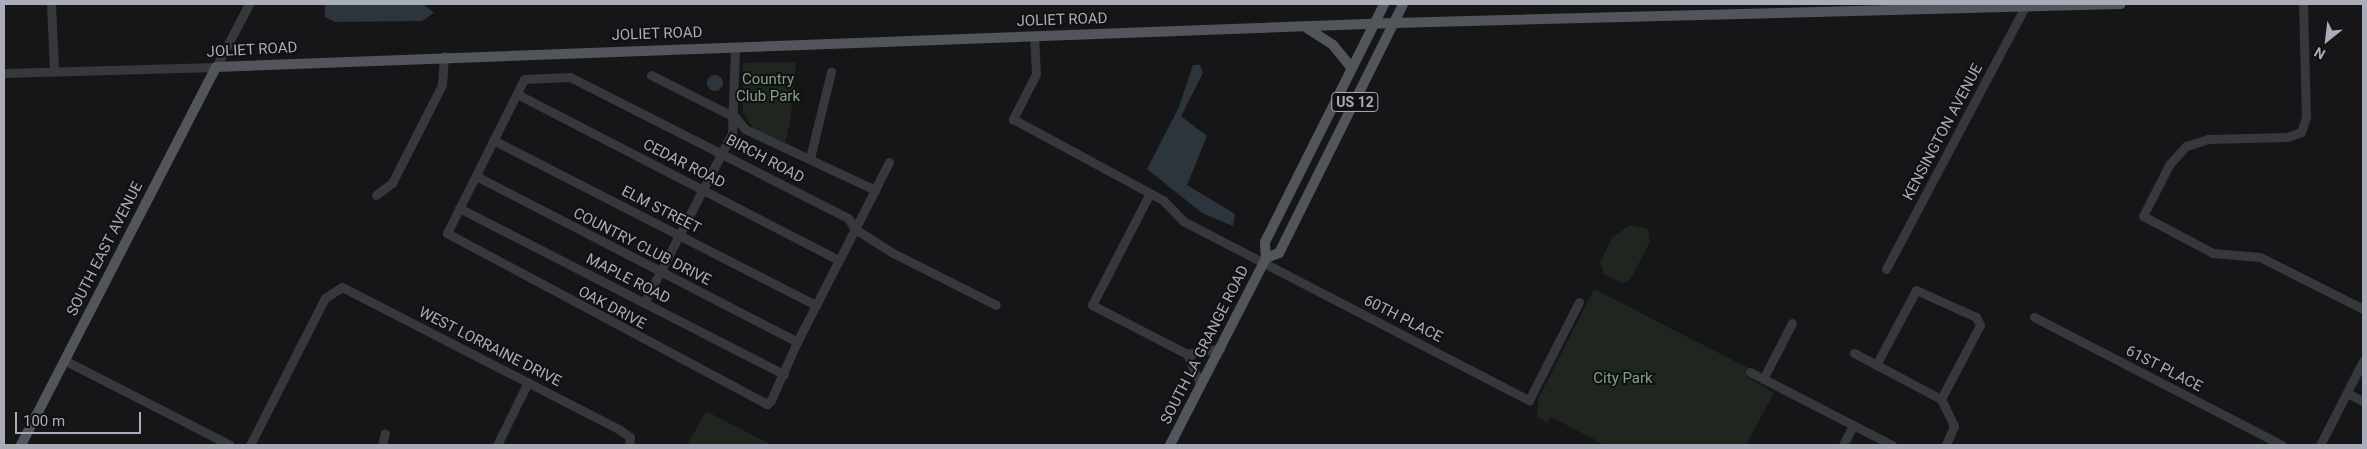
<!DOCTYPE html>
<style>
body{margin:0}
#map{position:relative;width:2367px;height:449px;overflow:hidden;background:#161618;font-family:Roboto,sans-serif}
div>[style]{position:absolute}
.green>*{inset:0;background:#1e261f}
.water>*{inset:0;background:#2c353c}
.round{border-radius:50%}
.minor>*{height:9px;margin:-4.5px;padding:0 4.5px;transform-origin:4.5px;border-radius:4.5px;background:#37383d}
.major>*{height:10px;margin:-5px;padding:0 5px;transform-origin:5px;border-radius:5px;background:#53555c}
span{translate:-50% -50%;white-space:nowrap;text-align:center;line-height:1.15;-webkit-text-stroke:4px #111113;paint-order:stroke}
.shield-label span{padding:1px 4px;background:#111113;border:1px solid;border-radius:4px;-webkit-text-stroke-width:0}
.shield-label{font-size:14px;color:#a8adb8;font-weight:700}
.street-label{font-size:15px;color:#a8adb8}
.park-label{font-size:15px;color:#7fa381}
.frame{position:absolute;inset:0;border:5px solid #a8adb8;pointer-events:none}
.north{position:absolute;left:2302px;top:15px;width:50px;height:50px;-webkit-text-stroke:4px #111113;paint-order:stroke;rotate:209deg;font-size:14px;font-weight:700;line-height:20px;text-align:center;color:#a8adb8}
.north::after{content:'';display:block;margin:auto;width:18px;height:22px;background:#a8adb8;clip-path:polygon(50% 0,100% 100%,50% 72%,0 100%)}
.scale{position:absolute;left:15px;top:412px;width:126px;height:22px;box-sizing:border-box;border:2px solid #a8adb8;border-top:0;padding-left:6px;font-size:15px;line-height:18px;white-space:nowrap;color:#a8adb8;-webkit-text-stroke:4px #111113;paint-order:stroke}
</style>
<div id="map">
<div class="green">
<div style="clip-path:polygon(796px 62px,791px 115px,785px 145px,755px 131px,743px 112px,743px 63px)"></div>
<div style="clip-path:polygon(1630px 225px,1648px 229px,1650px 242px,1630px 280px,1621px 283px,1604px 274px,1600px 262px,1612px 238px)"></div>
<div style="clip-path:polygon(1594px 289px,1750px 369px,1746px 376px,1774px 393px,1746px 445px,1605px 445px,1551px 417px,1548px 423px,1537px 417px,1538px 399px)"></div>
<div style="clip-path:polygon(706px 411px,772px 445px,687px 445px)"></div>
</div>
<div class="water">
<div style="clip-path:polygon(325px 4px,423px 4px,434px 13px,422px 21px,335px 22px,325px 17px)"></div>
<div style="clip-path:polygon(1193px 65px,1200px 65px,1203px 73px,1181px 116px,1207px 136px,1187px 185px,1235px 214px,1233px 226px,1202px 213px,1147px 169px,1179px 107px)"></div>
<div class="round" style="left:707px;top:75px;width:16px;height:16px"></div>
</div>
<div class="minor">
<div style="left:51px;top:4px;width:67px;rotate:87.4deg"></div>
<div style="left:2303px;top:4px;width:113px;rotate:88.5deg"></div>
<div style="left:2306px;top:117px;width:16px;rotate:108deg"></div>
<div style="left:2301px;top:132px;width:15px;rotate:160deg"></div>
<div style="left:2287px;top:137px;width:79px;rotate:178.5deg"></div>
<div style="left:2208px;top:139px;width:23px;rotate:162deg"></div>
<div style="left:2186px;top:146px;width:25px;rotate:132deg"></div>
<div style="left:2169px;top:165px;width:57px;rotate:117deg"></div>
<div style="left:2143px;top:216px;width:79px;rotate:27.9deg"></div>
<div style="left:2213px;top:253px;width:47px;rotate:4.9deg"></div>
<div style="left:2260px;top:257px;width:115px;rotate:26.8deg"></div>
<div style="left:1034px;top:36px;width:38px;rotate:87deg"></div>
<div style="left:1036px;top:74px;width:51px;rotate:117.1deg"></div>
<div style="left:1013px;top:119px;width:170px;rotate:28.4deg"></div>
<div style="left:1163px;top:200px;width:29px;rotate:46deg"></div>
<div style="left:1183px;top:221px;width:390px;rotate:27.4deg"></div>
<div style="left:1529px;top:400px;width:110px;rotate:-63deg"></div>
<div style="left:4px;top:73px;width:212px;rotate:-1.6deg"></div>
<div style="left:216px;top:67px;width:71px;rotate:-62.4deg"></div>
<div style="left:651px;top:75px;width:95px;rotate:26.8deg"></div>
<div style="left:736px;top:118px;width:14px;rotate:51deg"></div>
<div style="left:745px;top:129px;width:144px;rotate:25.1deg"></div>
<div style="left:517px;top:94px;width:362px;rotate:27.3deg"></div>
<div style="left:493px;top:140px;width:363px;rotate:27.1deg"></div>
<div style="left:810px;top:158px;width:89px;rotate:-76.3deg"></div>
<div style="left:889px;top:162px;width:31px;rotate:117deg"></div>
<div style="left:875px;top:190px;width:44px;rotate:117.1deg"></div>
<div style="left:855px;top:229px;width:35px;rotate:117deg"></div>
<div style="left:839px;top:260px;width:51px;rotate:117.1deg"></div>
<div style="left:816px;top:305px;width:42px;rotate:117.2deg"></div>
<div style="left:797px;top:342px;width:64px;rotate:114.1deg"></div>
<div style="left:771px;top:400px;width:6px;rotate:135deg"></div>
<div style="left:767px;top:404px;width:363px;rotate:-151.9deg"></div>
<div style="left:447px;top:233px;width:172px;rotate:-63.4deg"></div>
<div style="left:524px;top:79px;width:46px;rotate:-2.5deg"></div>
<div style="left:570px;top:77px;width:312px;rotate:26.9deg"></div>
<div style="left:848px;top:218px;width:13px;rotate:58deg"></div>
<div style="left:855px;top:229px;width:45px;rotate:32.3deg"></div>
<div style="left:893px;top:253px;width:115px;rotate:26.8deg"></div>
<div style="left:476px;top:176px;width:361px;rotate:27.3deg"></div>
<div style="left:1150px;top:193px;width:126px;rotate:117.4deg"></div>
<div style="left:1092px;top:305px;width:107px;rotate:27.3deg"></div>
<div style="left:1187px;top:354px;width:34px;rotate:-10deg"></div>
<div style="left:376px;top:195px;width:20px;rotate:-37deg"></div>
<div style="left:392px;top:183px;width:110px;rotate:-63deg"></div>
<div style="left:442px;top:85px;width:29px;rotate:-86deg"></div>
<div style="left:459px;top:208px;width:365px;rotate:27.1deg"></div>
<div style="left:1886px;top:269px;width:295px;rotate:-62.1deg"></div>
<div style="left:644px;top:303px;width:191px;rotate:-62.6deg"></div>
<div style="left:732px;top:133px;width:86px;rotate:-88deg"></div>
<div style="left:2034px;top:317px;width:279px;rotate:27.3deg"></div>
<div style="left:1854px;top:353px;width:98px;rotate:27.9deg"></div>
<div style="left:1941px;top:399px;width:30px;rotate:64deg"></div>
<div style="left:1954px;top:426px;width:21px;rotate:113deg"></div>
<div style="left:1187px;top:354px;width:34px;rotate:66deg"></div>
<div style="left:64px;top:360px;width:186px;rotate:27.1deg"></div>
<div style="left:1876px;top:365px;width:85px;rotate:-61.9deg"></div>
<div style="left:1916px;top:290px;width:66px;rotate:24.2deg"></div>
<div style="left:1976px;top:317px;width:9px;rotate:63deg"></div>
<div style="left:1980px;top:325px;width:84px;rotate:117.8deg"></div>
<div style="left:1750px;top:372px;width:160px;rotate:27.2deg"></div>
<div style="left:1763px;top:379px;width:63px;rotate:-62.6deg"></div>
<div style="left:2347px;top:393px;width:18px;rotate:27deg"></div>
<div style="left:250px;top:445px;width:165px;rotate:-63deg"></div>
<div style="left:325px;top:298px;width:20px;rotate:-33deg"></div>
<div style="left:342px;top:287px;width:313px;rotate:27.2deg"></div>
<div style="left:620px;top:430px;width:12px;rotate:35deg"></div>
<div style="left:630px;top:437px;width:8px;rotate:97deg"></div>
<div style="left:382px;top:445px;width:12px;rotate:-76deg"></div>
<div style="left:497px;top:445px;width:70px;rotate:-63.8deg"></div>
<div style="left:1843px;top:445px;width:22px;rotate:-63deg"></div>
<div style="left:2320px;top:445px;width:94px;rotate:-62.9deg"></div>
</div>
<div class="major">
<div style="left:1307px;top:28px;width:31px;rotate:33deg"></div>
<div style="left:1333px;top:45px;width:28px;rotate:51deg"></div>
<div style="left:1266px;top:258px;width:14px;rotate:-21deg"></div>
<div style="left:1279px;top:253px;width:278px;rotate:-63.5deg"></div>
<div style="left:21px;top:445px;width:425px;rotate:-62.7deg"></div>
<div style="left:216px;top:67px;width:1179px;rotate:-2.14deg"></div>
<div style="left:1394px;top:23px;width:727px;rotate:-1.5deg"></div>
<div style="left:1170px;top:445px;width:210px;rotate:-62.8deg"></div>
<div style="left:1266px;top:258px;width:16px;rotate:-94deg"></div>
<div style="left:1265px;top:242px;width:266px;rotate:-63.4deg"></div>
</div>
<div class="shield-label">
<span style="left:1355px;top:102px">US 12</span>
</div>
<div class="street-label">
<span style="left:1062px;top:20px;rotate:-2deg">JOLIET ROAD</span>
<span style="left:657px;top:34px;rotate:-2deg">JOLIET ROAD</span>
<span style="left:252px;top:50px;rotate:-3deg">JOLIET ROAD</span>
<span style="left:1943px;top:132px;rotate:-62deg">KENSINGTON AVENUE</span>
<span style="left:765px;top:159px;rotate:28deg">BIRCH ROAD</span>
<span style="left:684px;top:164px;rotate:27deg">CEDAR ROAD</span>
<span style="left:661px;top:210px;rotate:27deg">ELM STREET</span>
<span style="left:642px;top:247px;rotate:27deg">COUNTRY CLUB DRIVE</span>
<span style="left:105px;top:249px;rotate:-63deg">SOUTH EAST AVENUE</span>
<span style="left:628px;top:279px;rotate:27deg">MAPLE ROAD</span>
<span style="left:612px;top:308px;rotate:28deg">OAK DRIVE</span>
<span style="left:1403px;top:319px;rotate:27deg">60TH PLACE</span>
<span style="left:1205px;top:345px;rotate:-63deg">SOUTH LA GRANGE ROAD</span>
<span style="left:490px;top:347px;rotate:27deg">WEST LORRAINE DRIVE</span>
<span style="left:2164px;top:369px;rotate:27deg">61ST PLACE</span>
</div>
<div class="park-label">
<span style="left:768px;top:88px">Country<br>Club Park</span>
<span style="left:1623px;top:379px">City Park</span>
</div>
<div class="frame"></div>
<div class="north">N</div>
<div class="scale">100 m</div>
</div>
